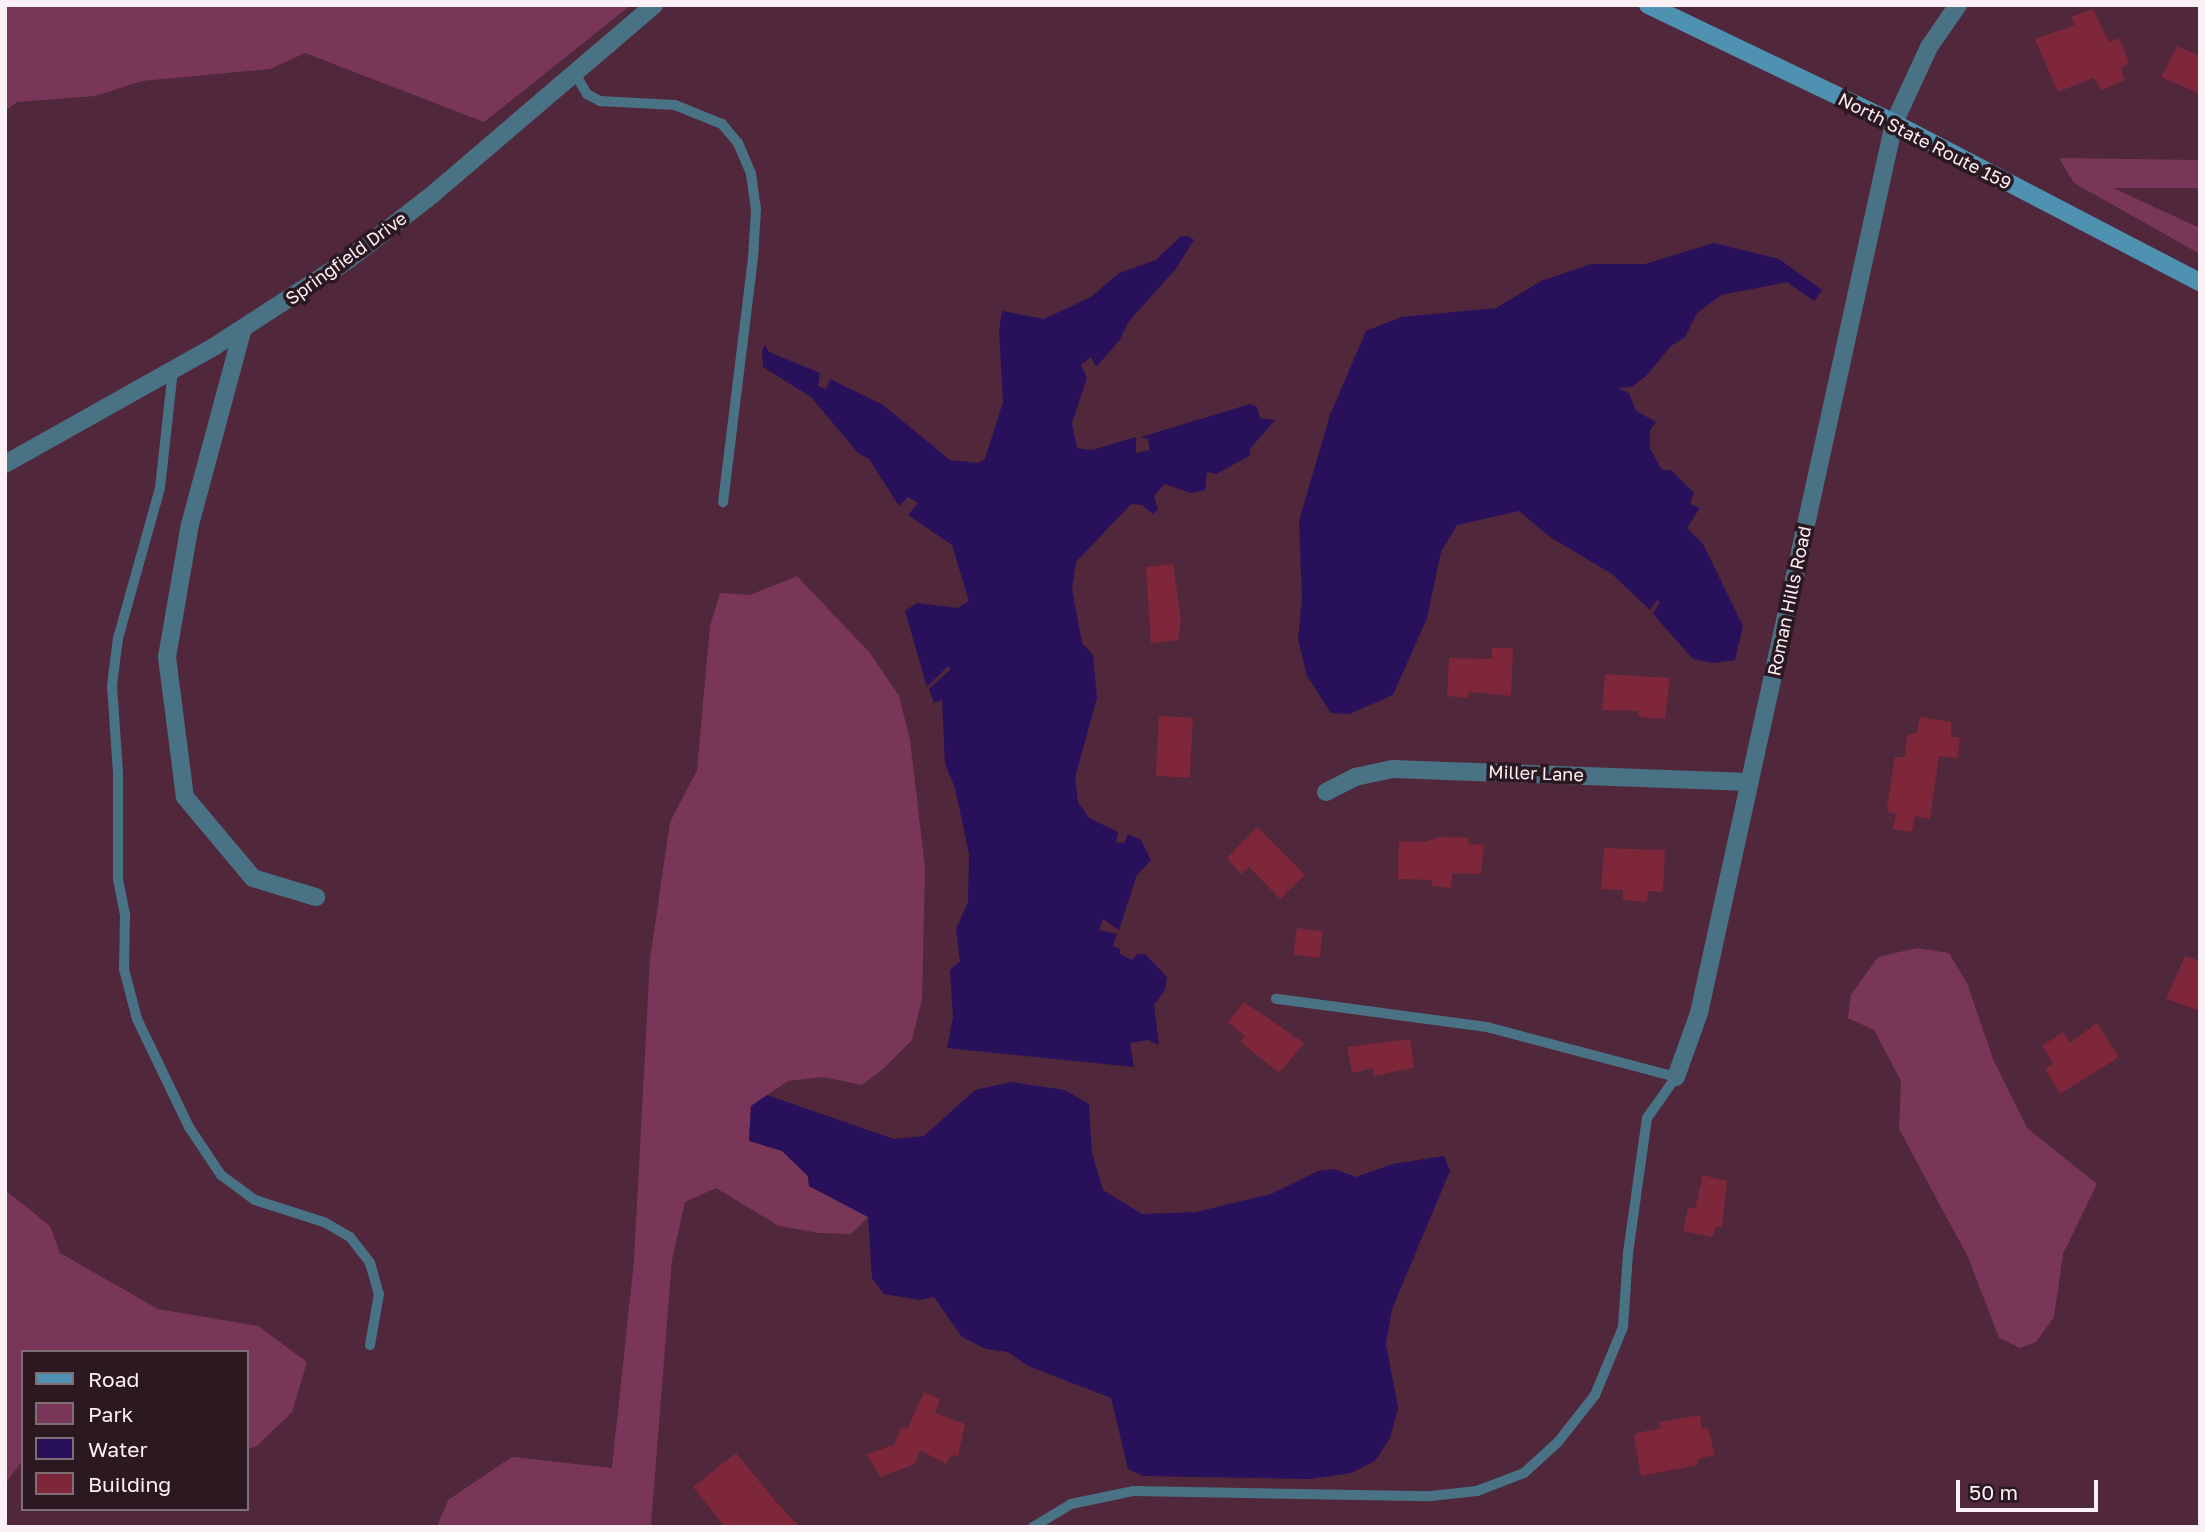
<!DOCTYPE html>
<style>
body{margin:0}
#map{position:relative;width:2205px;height:1532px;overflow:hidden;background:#51273c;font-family:"Golos Text",sans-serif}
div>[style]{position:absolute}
.green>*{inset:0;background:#7a3658}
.water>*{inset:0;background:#28105a}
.building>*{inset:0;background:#7e263a;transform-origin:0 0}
.service>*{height:10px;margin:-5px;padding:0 5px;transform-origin:5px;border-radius:5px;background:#497285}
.minor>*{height:18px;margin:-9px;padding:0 9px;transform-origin:9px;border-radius:9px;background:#497285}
.secondary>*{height:18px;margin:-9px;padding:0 9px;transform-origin:9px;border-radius:9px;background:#4f91b1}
span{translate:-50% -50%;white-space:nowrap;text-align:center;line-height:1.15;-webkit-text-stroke:7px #2b1821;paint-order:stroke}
.street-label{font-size:18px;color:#fbf0f5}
.frame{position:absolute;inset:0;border:7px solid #fbf0f5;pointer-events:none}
.legend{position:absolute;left:21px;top:1350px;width:228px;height:161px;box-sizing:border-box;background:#2b1821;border:2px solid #7e6e76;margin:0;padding:9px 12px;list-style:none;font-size:21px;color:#fbf0f5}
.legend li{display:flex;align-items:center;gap:14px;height:35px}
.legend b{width:35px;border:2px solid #7e6e76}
.scale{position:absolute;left:1956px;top:1480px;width:142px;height:32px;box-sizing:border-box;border:4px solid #fbf0f5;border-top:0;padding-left:9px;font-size:21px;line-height:24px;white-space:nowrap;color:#fbf0f5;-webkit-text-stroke:5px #2b1821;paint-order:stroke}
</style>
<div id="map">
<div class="green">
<div style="clip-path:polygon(5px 5px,631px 5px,484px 122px,305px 53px,270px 69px,142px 81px,95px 96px,17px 102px,5px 111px)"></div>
<div style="clip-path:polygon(2059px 158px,2200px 160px,2200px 188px,2113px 188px,2200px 228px,2200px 254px,2074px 183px)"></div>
<div style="clip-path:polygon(797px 576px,870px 653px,899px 696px,910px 740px,925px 867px,922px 999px,912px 1040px,884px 1068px,862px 1085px,823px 1077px,788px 1081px,751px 1106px,749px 1140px,782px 1151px,808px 1176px,809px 1186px,868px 1217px,851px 1234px,819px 1233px,779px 1226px,716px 1188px,685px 1202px,672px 1260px,651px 1524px,654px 1527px,437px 1527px,448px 1500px,512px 1457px,612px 1468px,634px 1260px,650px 959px,670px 822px,697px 770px,710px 626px,720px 593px,750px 595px)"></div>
<div style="clip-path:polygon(1917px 948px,1949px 953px,1967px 983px,1993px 1059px,2027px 1128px,2097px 1184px,2063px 1254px,2054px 1317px,2036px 1342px,2020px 1348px,1999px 1338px,1968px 1257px,1899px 1129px,1901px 1081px,1874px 1030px,1848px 1018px,1851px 995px,1878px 957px)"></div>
<div style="clip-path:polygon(5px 1190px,50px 1226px,60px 1253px,158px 1309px,258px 1326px,307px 1362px,292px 1412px,258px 1445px,247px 1450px,247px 1352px,23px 1352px,23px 1460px,5px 1484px)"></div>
</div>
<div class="water">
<div style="clip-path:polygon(1188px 236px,1194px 240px,1175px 270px,1129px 321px,1119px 341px,1096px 367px,1091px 357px,1081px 365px,1087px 378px,1072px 423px,1077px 448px,1092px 450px,1136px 437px,1136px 453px,1150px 450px,1148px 439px,1141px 437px,1250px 404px,1257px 407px,1260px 418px,1275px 420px,1249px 450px,1251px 455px,1216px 474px,1207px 472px,1205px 490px,1191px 493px,1165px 484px,1154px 496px,1158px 509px,1153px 514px,1142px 505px,1131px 504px,1076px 562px,1072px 589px,1082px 643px,1093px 655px,1097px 698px,1075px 778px,1078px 802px,1089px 818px,1118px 832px,1116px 842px,1124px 843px,1128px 834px,1141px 840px,1151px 860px,1137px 875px,1119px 930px,1103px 919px,1099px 930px,1117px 934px,1113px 946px,1120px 949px,1120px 954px,1132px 960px,1137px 954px,1145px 954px,1167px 977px,1165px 990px,1154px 1005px,1159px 1045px,1148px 1040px,1130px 1043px,1134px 1067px,947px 1048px,953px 1017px,950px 970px,960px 961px,956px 929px,968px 902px,969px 854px,955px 788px,945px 764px,942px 700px,934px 703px,929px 689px,951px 669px,948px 666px,927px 687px,905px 611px,917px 603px,958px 608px,969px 601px,952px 545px,908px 515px,918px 503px,908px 497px,899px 506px,869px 459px,858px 453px,811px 397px,763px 367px,762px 351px,765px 345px,769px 352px,820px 373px,818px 386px,826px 389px,830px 379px,883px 405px,950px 460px,978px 463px,985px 459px,1003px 402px,999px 330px,1002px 311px,1044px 319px,1091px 297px,1119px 273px,1156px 260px,1180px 237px)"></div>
<div style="clip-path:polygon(1714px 243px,1779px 259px,1822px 290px,1814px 301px,1787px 282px,1721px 295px,1697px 313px,1685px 337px,1671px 346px,1647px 375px,1632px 387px,1618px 388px,1629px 393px,1636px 411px,1656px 422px,1650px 430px,1650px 449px,1662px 470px,1671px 470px,1694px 493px,1690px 504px,1700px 508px,1687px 528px,1703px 544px,1743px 626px,1735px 660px,1714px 663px,1693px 659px,1653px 614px,1660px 602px,1657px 600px,1650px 610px,1612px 574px,1550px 537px,1519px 511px,1457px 525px,1441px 552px,1427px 618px,1393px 695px,1349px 714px,1331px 713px,1307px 676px,1298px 639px,1302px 598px,1299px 521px,1330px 415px,1366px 331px,1401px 317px,1496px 308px,1541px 281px,1591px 264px,1645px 264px)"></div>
<div style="clip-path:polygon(1011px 1082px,1065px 1090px,1089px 1104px,1092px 1153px,1103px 1190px,1142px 1214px,1196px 1212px,1271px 1194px,1318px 1171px,1334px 1169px,1356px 1177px,1393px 1164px,1444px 1156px,1450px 1171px,1392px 1309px,1386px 1344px,1398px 1408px,1390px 1438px,1375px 1461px,1351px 1473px,1310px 1479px,1143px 1476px,1128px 1469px,1111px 1398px,1028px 1366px,1008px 1352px,986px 1349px,962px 1337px,934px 1297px,919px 1300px,884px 1294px,872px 1278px,868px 1217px,809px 1186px,808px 1176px,782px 1151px,749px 1141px,751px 1106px,767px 1095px,894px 1139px,924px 1136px,975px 1090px)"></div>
</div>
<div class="building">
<div style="clip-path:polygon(2093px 9px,2109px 42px,2119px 38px,2129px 63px,2121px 68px,2125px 80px,2101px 90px,2094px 78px,2058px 92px,2035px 39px,2075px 25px,2071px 17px)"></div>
<div style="clip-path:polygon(2177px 46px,2200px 56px,2200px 94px,2161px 77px)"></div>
<div style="clip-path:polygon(1173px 564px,1181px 620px,1178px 640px,1151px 643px,1146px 567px)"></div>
<div style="clip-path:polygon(1492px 648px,1513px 648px,1511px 696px,1469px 692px,1468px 698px,1447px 696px,1449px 658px,1492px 659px)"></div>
<div style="clip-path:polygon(1605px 674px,1670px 678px,1665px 719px,1638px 717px,1639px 711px,1602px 710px)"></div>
<div style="left:1159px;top:716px;width:34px;height:60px;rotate:3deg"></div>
<div style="clip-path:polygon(1920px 717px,1951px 722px,1951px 737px,1960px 737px,1958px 758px,1939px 756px,1930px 819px,1915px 816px,1912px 832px,1893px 829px,1896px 814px,1888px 812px,1887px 806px,1895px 757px,1905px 757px,1907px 736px,1917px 732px)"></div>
<div style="clip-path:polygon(1257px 827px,1305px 875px,1280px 899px,1249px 867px,1241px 874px,1227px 858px)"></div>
<div style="clip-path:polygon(1439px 837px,1469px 838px,1468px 844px,1484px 845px,1481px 874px,1452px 873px,1451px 888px,1432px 886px,1432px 880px,1398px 879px,1399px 841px,1425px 842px)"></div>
<div style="clip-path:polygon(1604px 848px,1665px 850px,1663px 892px,1648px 891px,1647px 902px,1623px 900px,1623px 890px,1601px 889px)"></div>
<div style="left:1297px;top:928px;width:26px;height:27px;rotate:7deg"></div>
<div style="clip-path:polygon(2185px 956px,2200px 961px,2200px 1011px,2166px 999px)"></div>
<div style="clip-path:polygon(1244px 1002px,1304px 1043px,1279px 1073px,1241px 1042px,1245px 1036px,1228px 1022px)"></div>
<div style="clip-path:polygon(2097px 1023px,2119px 1057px,2060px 1094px,2045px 1069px,2053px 1064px,2042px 1046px,2063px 1032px,2070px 1043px)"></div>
<div style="clip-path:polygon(1410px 1039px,1414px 1068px,1373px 1076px,1373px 1068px,1352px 1073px,1347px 1047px)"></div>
<div style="clip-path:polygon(1703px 1175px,1727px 1181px,1722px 1227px,1716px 1226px,1712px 1237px,1683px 1231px,1688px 1207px,1695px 1209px)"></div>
<div style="clip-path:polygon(924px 1392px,940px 1399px,935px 1413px,965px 1424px,958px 1457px,951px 1455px,946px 1464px,920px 1450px,915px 1464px,880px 1477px,867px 1454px,894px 1445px,901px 1428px,908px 1428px)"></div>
<div style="clip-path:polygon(1700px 1415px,1702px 1429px,1708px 1428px,1715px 1455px,1697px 1459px,1698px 1465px,1641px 1476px,1634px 1437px,1637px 1433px,1661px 1428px,1659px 1422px)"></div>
<div style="clip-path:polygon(736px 1453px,776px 1502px,800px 1527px,725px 1527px,693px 1487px)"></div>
</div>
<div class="service">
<div style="left:573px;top:70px;width:28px;rotate:60deg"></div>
<div style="left:587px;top:94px;width:15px;rotate:28deg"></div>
<div style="left:600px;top:101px;width:75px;rotate:3.1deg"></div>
<div style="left:675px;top:105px;width:51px;rotate:22deg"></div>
<div style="left:722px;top:124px;width:25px;rotate:50deg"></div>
<div style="left:738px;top:143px;width:34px;rotate:67deg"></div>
<div style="left:751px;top:174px;width:35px;rotate:82deg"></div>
<div style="left:756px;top:209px;width:49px;rotate:93.5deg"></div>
<div style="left:753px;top:258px;width:246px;rotate:97deg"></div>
<div style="left:173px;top:370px;width:119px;rotate:96.3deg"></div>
<div style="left:160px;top:488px;width:156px;rotate:105.6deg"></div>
<div style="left:118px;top:638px;width:47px;rotate:97.3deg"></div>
<div style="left:112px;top:685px;width:88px;rotate:86.1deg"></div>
<div style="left:118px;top:773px;width:106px;rotate:90deg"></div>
<div style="left:118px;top:879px;width:36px;rotate:79deg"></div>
<div style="left:125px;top:914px;width:55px;rotate:91deg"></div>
<div style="left:124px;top:969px;width:52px;rotate:75.4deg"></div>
<div style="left:137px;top:1019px;width:120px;rotate:64.3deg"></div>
<div style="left:189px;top:1127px;width:58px;rotate:56.3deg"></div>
<div style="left:221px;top:1175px;width:42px;rotate:36.3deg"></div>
<div style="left:255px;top:1200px;width:72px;rotate:17.7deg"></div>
<div style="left:324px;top:1222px;width:30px;rotate:30deg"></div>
<div style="left:350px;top:1237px;width:33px;rotate:52deg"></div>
<div style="left:370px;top:1263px;width:32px;rotate:74deg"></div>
<div style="left:379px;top:1294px;width:52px;rotate:100deg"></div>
<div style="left:1033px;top:1527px;width:44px;rotate:-31.2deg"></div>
<div style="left:1071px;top:1504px;width:63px;rotate:-11.8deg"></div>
<div style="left:1133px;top:1491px;width:298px;rotate:1deg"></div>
<div style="left:1431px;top:1496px;width:46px;rotate:-6.2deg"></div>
<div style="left:1477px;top:1491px;width:50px;rotate:-21deg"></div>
<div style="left:1524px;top:1473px;width:46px;rotate:-42.4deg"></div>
<div style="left:1558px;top:1442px;width:60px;rotate:-51.8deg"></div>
<div style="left:1595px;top:1395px;width:74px;rotate:-67.6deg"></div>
<div style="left:1623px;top:1327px;width:74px;rotate:-86.1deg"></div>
<div style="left:1628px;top:1253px;width:136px;rotate:-82deg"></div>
<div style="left:1647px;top:1118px;width:50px;rotate:-54.7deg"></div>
<div style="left:1676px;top:1077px;width:196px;rotate:-165.2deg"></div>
<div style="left:1487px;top:1027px;width:213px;rotate:-172.4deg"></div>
</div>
<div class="minor">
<div style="left:243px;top:328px;width:203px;rotate:105.1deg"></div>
<div style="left:190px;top:524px;width:135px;rotate:99.8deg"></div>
<div style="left:167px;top:657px;width:141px;rotate:82.7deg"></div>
<div style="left:185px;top:797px;width:106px;rotate:50deg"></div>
<div style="left:253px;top:878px;width:66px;rotate:16.8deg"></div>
<div style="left:5px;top:464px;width:241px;rotate:-29.3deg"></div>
<div style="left:215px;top:346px;width:158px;rotate:-32.9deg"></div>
<div style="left:348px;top:260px;width:108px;rotate:-37.8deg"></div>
<div style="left:433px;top:194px;width:291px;rotate:-40.5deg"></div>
<div style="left:1326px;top:792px;width:33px;rotate:-27deg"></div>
<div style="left:1355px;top:777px;width:39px;rotate:-12deg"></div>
<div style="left:1393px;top:769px;width:357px;rotate:2.1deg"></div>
<div style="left:1676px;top:1077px;width:68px;rotate:-70.2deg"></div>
<div style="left:1699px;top:1013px;width:911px;rotate:-77.64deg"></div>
<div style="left:1894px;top:123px;width:84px;rotate:-65.3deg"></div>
<div style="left:1929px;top:47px;width:51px;rotate:-55.4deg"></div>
</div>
<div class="secondary">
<div style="left:1648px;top:5px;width:273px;rotate:25.6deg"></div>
<div style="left:1894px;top:123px;width:345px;rotate:27.5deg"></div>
</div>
<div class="street-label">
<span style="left:1925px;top:141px;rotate:27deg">North State Route 159</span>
<span style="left:346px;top:258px;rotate:-36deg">Springfield Drive</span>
<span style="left:1789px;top:601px;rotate:-78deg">Roman Hills Road</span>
<span style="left:1536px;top:773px;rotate:2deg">Miller Lane</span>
</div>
<div class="frame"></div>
<ul class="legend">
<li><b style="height:9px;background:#4f91b1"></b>Road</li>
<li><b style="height:19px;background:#7a3658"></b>Park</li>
<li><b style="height:19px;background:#28105a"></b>Water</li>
<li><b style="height:19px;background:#7e263a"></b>Building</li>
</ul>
<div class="scale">50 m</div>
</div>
